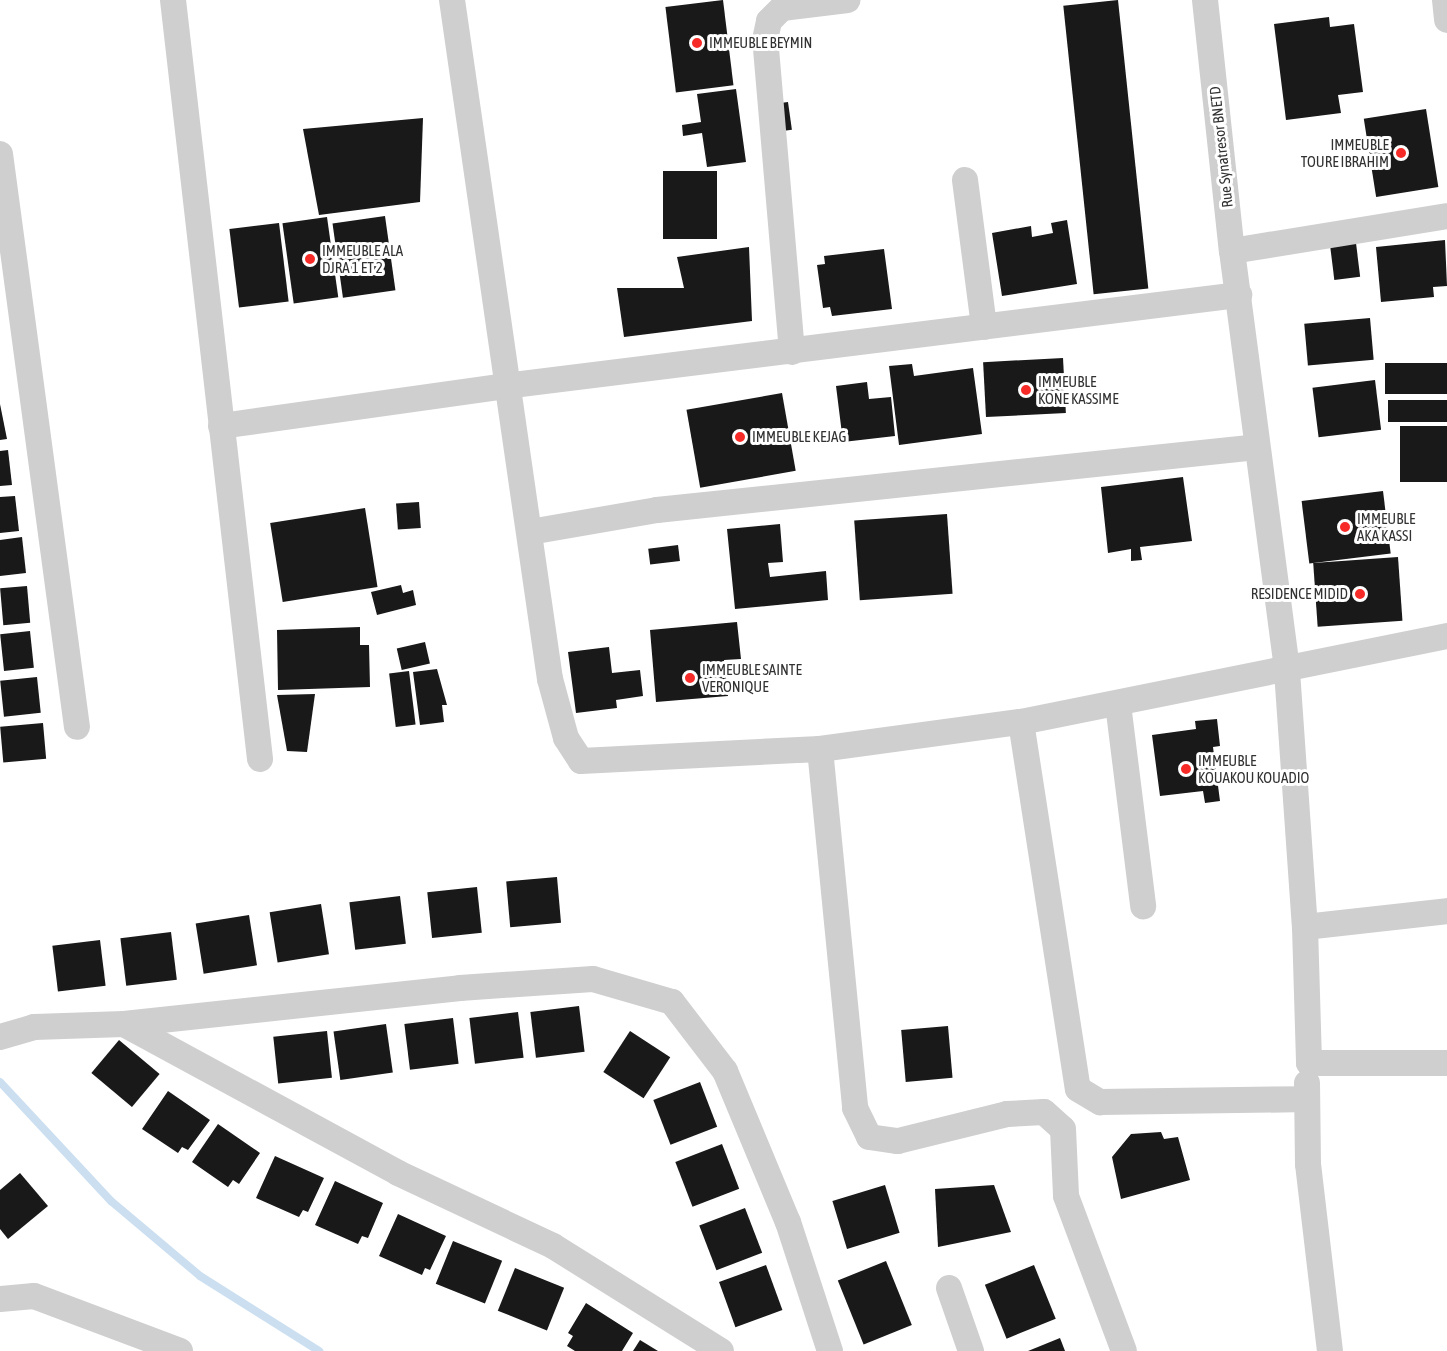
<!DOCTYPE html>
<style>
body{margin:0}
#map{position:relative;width:1447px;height:1351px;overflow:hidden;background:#fff;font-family:"Asap Condensed",sans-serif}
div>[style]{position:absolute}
.stream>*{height:8px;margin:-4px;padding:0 4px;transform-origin:4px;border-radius:4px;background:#cbdff1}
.building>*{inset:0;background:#191919;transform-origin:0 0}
.minor>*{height:26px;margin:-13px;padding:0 13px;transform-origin:13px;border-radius:13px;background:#cfcfcf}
.dots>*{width:16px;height:16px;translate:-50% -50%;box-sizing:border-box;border:3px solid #fff;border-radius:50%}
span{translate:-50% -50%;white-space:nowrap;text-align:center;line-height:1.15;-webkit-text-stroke:6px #fff;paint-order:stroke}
.poi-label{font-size:15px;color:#323232}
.left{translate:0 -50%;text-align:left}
.right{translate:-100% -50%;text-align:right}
.street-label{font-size:15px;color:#323232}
</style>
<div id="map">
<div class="stream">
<div style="left:0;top:1082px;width:163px;rotate:47deg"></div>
<div style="left:111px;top:1201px;width:116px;rotate:40.1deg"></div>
<div style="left:200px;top:1276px;width:141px;rotate:32.2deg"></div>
</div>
<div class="building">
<div style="left:723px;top:0;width:86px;height:58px;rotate:83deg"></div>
<div style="left:1118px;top:0;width:290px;height:55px;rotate:84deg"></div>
<div style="clip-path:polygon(1329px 17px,1330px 27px,1354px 24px,1363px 92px,1338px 95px,1341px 113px,1286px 120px,1274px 24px)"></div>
<div style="clip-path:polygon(736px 89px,746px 162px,707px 167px,702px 133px,683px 136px,682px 125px,701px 122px,697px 94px)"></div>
<div style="left:788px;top:102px;width:28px;height:15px;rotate:82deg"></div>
<div style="left:1426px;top:109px;width:79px;height:63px;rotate:81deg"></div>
<div style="clip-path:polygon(423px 118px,420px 202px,319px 215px,303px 129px)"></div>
<div style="left:717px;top:171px;width:68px;height:54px;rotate:90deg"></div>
<div style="left:385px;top:216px;width:75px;height:53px;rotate:82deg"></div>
<div style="left:327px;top:217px;width:81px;height:45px;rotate:82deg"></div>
<div style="clip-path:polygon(1067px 220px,1077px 284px,1002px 296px,992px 233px,1031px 226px,1032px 237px,1053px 233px,1051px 223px)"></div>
<div style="left:279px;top:223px;width:79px;height:50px;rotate:83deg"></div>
<div style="clip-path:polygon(1445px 240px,1447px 286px,1433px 287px,1434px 297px,1381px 302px,1376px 247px)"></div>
<div style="left:1356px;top:243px;width:34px;height:26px;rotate:83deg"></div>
<div style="clip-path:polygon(749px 247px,752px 321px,624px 337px,617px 288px,684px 288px,677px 257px)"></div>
<div style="clip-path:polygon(884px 249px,892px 309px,832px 316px,830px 307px,823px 308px,817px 265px,825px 264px,824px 256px)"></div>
<div style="left:1370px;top:318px;width:42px;height:66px;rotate:85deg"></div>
<div style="left:1063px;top:358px;width:55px;height:80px;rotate:87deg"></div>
<div style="left:1447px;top:363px;width:31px;height:62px;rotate:90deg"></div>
<div style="clip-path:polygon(912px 364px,914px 376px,973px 368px,982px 434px,899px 445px,889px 366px)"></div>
<div style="left:1375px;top:380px;width:50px;height:63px;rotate:83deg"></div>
<div style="clip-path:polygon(867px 382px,869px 399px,891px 397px,895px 436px,843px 442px,836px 386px)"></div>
<div style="left:782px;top:393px;width:79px;height:97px;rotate:80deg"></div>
<div style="left:1447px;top:400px;width:22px;height:59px;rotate:90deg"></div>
<div style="clip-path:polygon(0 404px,7px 439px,0 440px)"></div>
<div style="left:1447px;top:426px;width:56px;height:47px;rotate:90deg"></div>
<div style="clip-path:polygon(8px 450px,12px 485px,0 486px,0 451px)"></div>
<div style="clip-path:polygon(1183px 477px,1192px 541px,1140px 547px,1142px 560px,1131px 561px,1131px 549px,1108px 553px,1101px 487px)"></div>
<div style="left:1383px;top:491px;width:63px;height:82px;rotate:83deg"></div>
<div style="clip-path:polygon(15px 496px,19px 531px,0 533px,0 497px)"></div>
<div style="left:419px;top:502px;width:26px;height:23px;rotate:86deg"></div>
<div style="left:365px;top:508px;width:80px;height:96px;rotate:81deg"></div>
<div style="left:947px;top:514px;width:80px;height:93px;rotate:86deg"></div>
<div style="clip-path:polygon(780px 524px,783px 562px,768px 563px,770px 577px,826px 571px,828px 600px,735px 609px,727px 529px)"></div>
<div style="clip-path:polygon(22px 537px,26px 573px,0 576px,0 540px)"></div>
<div style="left:678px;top:545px;width:16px;height:30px;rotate:83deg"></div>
<div style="left:1398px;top:557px;width:64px;height:85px;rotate:86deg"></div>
<div style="clip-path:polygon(401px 585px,403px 593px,413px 590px,416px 605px,377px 615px,371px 592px)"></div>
<div style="left:27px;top:586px;width:37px;height:27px;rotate:85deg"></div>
<div style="clip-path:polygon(737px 622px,741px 659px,724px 660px,728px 696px,656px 702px,650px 630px)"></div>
<div style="clip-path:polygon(360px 627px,360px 645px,369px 645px,370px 687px,278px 690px,277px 630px)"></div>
<div style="left:30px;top:631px;width:37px;height:30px;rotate:84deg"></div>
<div style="left:425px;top:642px;width:22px;height:29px;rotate:77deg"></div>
<div style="clip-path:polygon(609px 647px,612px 673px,640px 670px,643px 696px,616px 700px,617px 708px,576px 713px,568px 652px)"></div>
<div style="clip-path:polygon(437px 669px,447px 705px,442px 705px,444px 722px,420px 725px,413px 672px)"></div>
<div style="left:409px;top:671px;width:54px;height:20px;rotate:83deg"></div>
<div style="left:37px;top:677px;width:36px;height:37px;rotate:84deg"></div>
<div style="clip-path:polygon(315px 694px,307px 752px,287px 751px,277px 695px)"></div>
<div style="clip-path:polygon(1217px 719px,1220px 746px,1213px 747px,1220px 801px,1205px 803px,1203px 791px,1160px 796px,1152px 735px,1196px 729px,1195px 721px)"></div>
<div style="left:43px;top:723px;width:36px;height:43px;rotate:85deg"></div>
<div style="left:557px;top:877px;width:46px;height:51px;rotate:85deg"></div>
<div style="left:477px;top:887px;width:46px;height:50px;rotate:84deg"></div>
<div style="left:400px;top:896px;width:48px;height:51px;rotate:83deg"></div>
<div style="left:321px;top:904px;width:51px;height:52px;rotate:81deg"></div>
<div style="left:249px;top:915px;width:51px;height:54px;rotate:81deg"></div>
<div style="left:171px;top:932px;width:48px;height:51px;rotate:83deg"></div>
<div style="left:100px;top:940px;width:46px;height:48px;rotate:83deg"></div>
<div style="left:579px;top:1006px;width:46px;height:49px;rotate:83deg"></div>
<div style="left:518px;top:1012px;width:46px;height:49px;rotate:83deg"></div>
<div style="left:453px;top:1018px;width:46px;height:49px;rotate:83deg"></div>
<div style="left:386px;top:1024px;width:49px;height:53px;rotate:82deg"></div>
<div style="left:948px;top:1026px;width:52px;height:47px;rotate:85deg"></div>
<div style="left:327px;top:1031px;width:47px;height:54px;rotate:84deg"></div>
<div style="left:630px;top:1031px;width:48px;height:49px;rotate:33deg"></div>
<div style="left:119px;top:1040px;width:53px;height:43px;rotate:40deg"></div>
<div style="left:700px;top:1082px;width:48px;height:50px;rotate:69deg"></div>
<div style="clip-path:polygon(168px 1091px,210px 1120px,188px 1150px,182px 1147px,178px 1153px,142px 1129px)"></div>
<div style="clip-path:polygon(218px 1124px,260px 1153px,239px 1184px,233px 1180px,228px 1187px,192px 1162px)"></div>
<div style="clip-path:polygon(1161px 1132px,1164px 1139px,1178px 1137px,1190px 1180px,1121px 1199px,1112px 1157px,1131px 1134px)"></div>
<div style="left:722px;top:1144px;width:48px;height:50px;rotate:69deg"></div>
<div style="clip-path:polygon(275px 1156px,324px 1178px,308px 1212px,303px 1210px,299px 1217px,256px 1198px)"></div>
<div style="clip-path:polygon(20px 1173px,48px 1206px,8px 1239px,0 1229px,0 1190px)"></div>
<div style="clip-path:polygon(335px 1181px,383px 1203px,368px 1238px,362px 1236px,358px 1244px,315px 1225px)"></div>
<div style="left:885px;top:1185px;width:50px;height:55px;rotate:73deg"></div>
<div style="clip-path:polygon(994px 1185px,1011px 1232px,938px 1247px,935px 1189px)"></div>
<div style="left:745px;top:1208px;width:48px;height:49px;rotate:69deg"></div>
<div style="clip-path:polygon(398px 1214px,446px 1236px,430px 1270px,425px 1268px,422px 1275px,379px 1256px)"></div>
<div style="left:453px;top:1241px;width:53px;height:46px;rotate:22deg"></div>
<div style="left:886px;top:1261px;width:69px;height:52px;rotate:68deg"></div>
<div style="left:766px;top:1265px;width:48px;height:50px;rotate:70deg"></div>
<div style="left:1034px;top:1265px;width:58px;height:53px;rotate:68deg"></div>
<div style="left:515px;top:1268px;width:53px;height:46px;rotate:22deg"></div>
<div style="clip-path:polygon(586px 1303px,633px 1333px,622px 1351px,575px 1351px,567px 1346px,573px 1336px,568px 1333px)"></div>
<div style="clip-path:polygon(1060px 1338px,1065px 1351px,1028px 1351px)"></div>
<div style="clip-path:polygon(640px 1340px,658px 1351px,633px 1351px)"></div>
</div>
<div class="minor">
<div style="left:173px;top:0;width:764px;rotate:83.46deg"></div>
<div style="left:452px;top:0;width:686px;rotate:81.79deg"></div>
<div style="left:550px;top:679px;width:61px;rotate:74.8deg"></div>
<div style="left:566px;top:738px;width:27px;rotate:57deg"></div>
<div style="left:581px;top:761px;width:239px;rotate:-2.9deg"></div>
<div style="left:820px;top:749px;width:203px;rotate:-7.7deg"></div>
<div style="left:1021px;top:722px;width:435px;rotate:-11.4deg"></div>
<div style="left:1205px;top:0;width:252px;rotate:83.9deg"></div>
<div style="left:1232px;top:251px;width:424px;rotate:82.5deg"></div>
<div style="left:1287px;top:671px;width:257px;rotate:86deg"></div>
<div style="left:1305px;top:927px;width:136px;rotate:88.3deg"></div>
<div style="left:1309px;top:1063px;width:138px"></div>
<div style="left:1445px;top:0;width:20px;rotate:84deg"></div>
<div style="left:0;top:154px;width:578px;rotate:82.35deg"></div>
<div style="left:965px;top:180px;width:148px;rotate:82.6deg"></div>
<div style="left:1232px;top:251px;width:218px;rotate:-9.2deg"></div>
<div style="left:792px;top:352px;width:313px;rotate:-94.9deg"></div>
<div style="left:765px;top:40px;width:19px;rotate:-78deg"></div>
<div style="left:769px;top:21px;width:18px;rotate:-45deg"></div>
<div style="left:782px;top:8px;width:66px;rotate:-6.9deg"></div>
<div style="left:221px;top:426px;width:287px;rotate:-8deg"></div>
<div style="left:505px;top:386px;width:740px;rotate:-7.07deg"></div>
<div style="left:530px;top:532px;width:129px;rotate:-9.8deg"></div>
<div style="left:657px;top:510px;width:603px;rotate:-5.99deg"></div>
<div style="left:1118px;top:704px;width:204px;rotate:82.9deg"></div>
<div style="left:1021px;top:722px;width:371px;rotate:81.2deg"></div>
<div style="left:1078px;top:1089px;width:26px;rotate:31deg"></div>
<div style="left:1100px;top:1102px;width:206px;rotate:-0.8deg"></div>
<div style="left:820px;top:749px;width:361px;rotate:84.4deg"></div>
<div style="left:855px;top:1108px;width:32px;rotate:64deg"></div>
<div style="left:869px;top:1137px;width:29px;rotate:8deg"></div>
<div style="left:898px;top:1141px;width:112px;rotate:-13.9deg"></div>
<div style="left:1007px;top:1114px;width:37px;rotate:-3deg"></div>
<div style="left:1044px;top:1112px;width:25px;rotate:42deg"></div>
<div style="left:1063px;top:1129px;width:67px;rotate:87.4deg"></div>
<div style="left:1066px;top:1196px;width:165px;rotate:69.5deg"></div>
<div style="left:1305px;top:927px;width:143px;rotate:-6.4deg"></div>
<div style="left:124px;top:1024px;width:338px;rotate:-6.1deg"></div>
<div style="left:460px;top:988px;width:133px;rotate:-3.9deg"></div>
<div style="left:593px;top:979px;width:82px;rotate:16.2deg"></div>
<div style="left:672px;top:1002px;width:87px;rotate:52.5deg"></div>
<div style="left:725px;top:1071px;width:164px;rotate:67.4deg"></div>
<div style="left:788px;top:1222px;width:136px;rotate:72deg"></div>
<div style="left:0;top:1037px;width:35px;rotate:-16deg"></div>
<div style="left:34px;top:1027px;width:90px;rotate:-1.9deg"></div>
<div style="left:124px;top:1024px;width:312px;rotate:28.5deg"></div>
<div style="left:398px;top:1173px;width:171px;rotate:25.2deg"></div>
<div style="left:553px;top:1246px;width:198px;rotate:32deg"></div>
<div style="left:1307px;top:1083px;width:81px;rotate:89.3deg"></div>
<div style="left:1308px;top:1164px;width:188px;rotate:83.3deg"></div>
<div style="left:949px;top:1288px;width:67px;rotate:70.8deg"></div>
<div style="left:0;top:1299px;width:34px;rotate:-5deg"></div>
<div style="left:34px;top:1296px;width:156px;rotate:20.6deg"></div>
</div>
<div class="dots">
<div style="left:697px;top:43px;background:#f62b28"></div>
<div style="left:1401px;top:153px;background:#f62b28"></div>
<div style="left:310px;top:259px;background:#f62b28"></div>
<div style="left:1026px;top:390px;background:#f62b28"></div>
<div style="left:740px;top:437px;background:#f62b28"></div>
<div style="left:1345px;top:527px;background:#f62b28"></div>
<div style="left:1360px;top:594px;background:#f62b28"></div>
<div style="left:690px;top:678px;background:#f62b28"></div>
<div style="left:1186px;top:769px;background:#f62b28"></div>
</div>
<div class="poi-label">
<span class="left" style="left:709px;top:43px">IMMEUBLE BEYMIN</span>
<span class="right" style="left:1389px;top:153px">IMMEUBLE<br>TOURE IBRAHIM</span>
<span class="left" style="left:322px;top:259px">IMMEUBLE ALA<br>DJRA 1 ET 2</span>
<span class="left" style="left:1038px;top:390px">IMMEUBLE<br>KONE KASSIME</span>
<span class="left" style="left:752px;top:437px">IMMEUBLE KEJAG</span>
<span class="left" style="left:1357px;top:527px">IMMEUBLE<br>AKA KASSI</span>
<span class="right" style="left:1348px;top:594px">RESIDENCE MIDID</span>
<span class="left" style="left:702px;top:678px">IMMEUBLE SAINTE<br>VERONIQUE</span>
<span class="left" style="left:1198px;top:769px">IMMEUBLE<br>KOUAKOU KOUADIO</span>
</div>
<div class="street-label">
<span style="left:1221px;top:147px;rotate:-96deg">Rue Synatresor BNETD</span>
</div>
</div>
